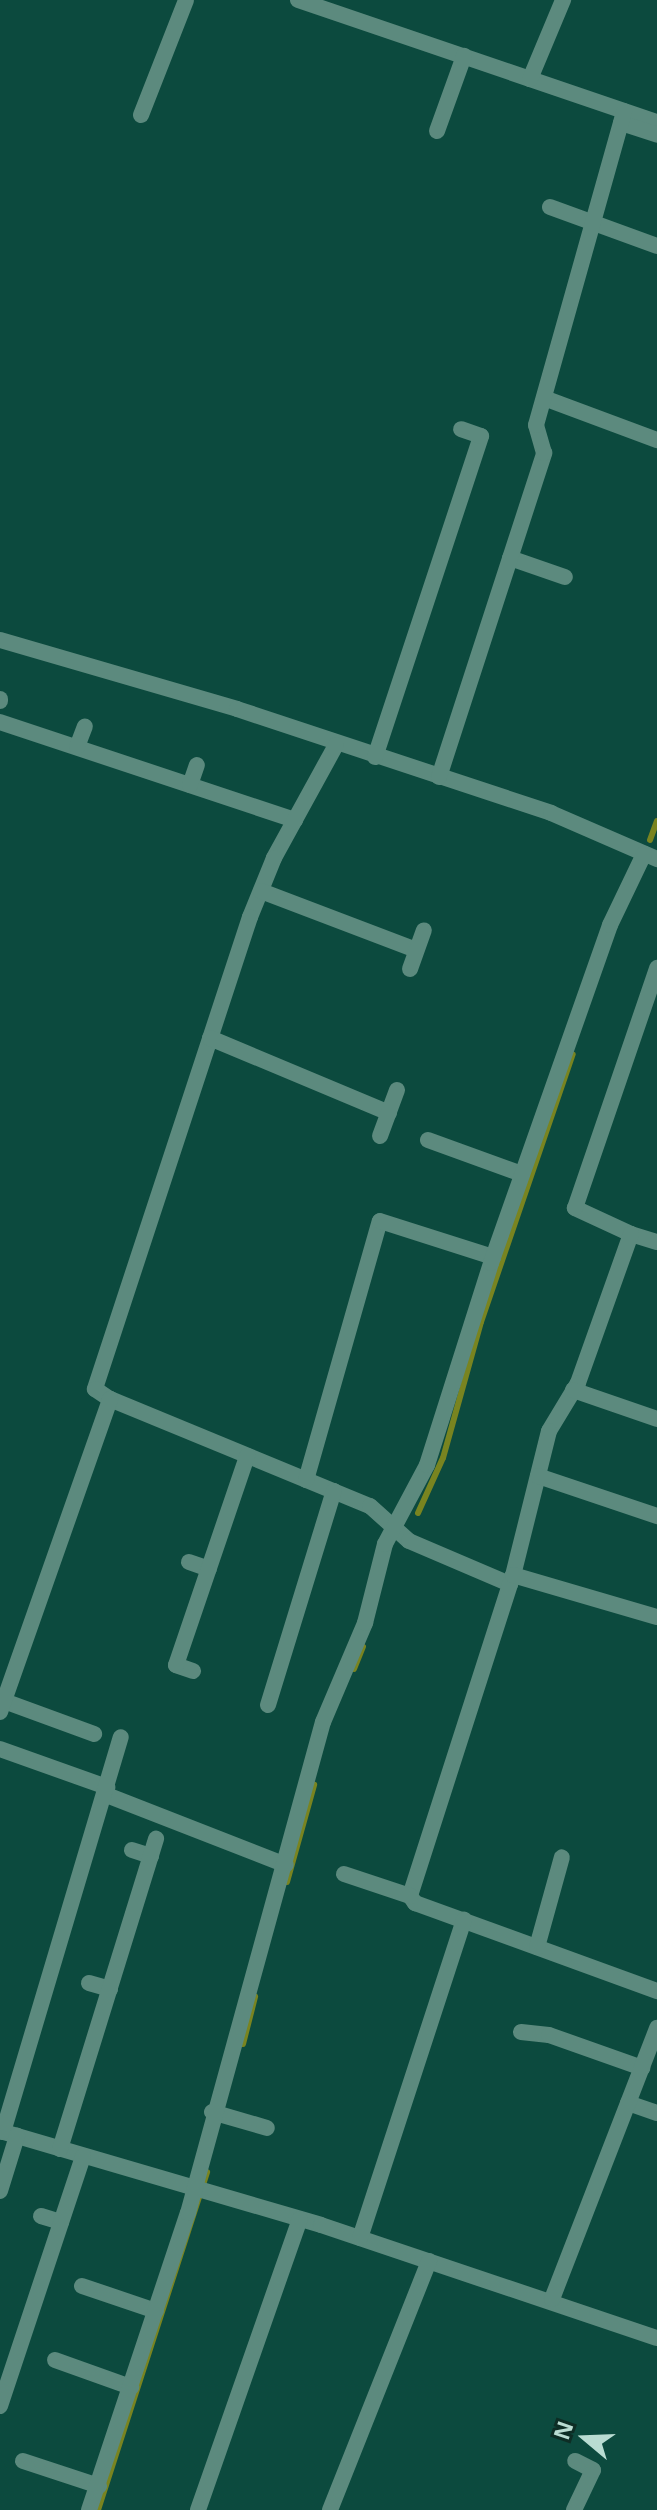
<!DOCTYPE html>
<style>
body{margin:0}
#map{position:relative;width:657px;height:2510px;overflow:hidden;background:#0c4a3e;font-family:"Noto Sans",sans-serif}
div>[style]{position:absolute}
.stream>*{height:6px;margin:-3px;padding:0 3px;transform-origin:3px;border-radius:3px;background:#798420}
.street>*{height:16px;margin:-8px;padding:0 8px;transform-origin:8px;border-radius:8px;background:#5c8a7e}
span{translate:-50% -50%;white-space:nowrap;text-align:center;line-height:1.15;-webkit-text-stroke:6px #0d2d25;paint-order:stroke}
.north{position:absolute;left:545px;top:2398px;width:80px;height:80px;-webkit-text-stroke:6px #0d2d25;paint-order:stroke;rotate:289deg;font-size:22px;font-weight:700;line-height:32px;text-align:center;color:#b9dcd2}
.north::after{content:'';display:block;margin:auto;width:28px;height:36px;background:#b9dcd2;clip-path:polygon(50% 0,100% 100%,50% 72%,0 100%)}
</style>
<div id="map">
<div class="stream">
<div style="left:650px;top:840px;width:20px;rotate:-70deg"></div>
<div style="left:418px;top:1513px;width:60px;rotate:-65.6deg"></div>
<div style="left:443px;top:1458px;width:141px;rotate:-74.4deg"></div>
<div style="left:481px;top:1322px;width:283px;rotate:-71.1deg"></div>
<div style="left:354px;top:1669px;width:24px;rotate:-68deg"></div>
<div style="left:287px;top:1882px;width:101px;rotate:-74.4deg"></div>
<div style="left:243px;top:2044px;width:49px;rotate:-75.7deg"></div>
<div style="left:98px;top:2510px;width:355px;rotate:-72.1deg"></div>
</div>
<div class="street">
<div style="left:298px;top:0;width:379px;rotate:18.8deg"></div>
<div style="left:530px;top:79px;width:86px;rotate:-67.3deg"></div>
<div style="left:141px;top:115px;width:123px;rotate:-68.6deg"></div>
<div style="left:621px;top:123px;width:38px;rotate:18deg"></div>
<div style="left:437px;top:131px;width:80px;rotate:-70.2deg"></div>
<div style="left:550px;top:207px;width:114px;rotate:20deg"></div>
<div style="left:544px;top:398px;width:121px;rotate:20.4deg"></div>
<div style="left:510px;top:558px;width:58px;rotate:19.1deg"></div>
<div style="left:0;top:640px;width:247px;rotate:16.2deg"></div>
<div style="left:237px;top:709px;width:331px;rotate:18.3deg"></div>
<div style="left:551px;top:813px;width:116px;rotate:23.5deg"></div>
<div style="left:0;top:701px;width:2px;rotate:-90deg"></div>
<div style="left:0;top:722px;width:311px;rotate:18.4deg"></div>
<div style="left:336px;top:745px;width:129px;rotate:118.8deg"></div>
<div style="left:274px;top:858px;width:64px;rotate:112.1deg"></div>
<div style="left:250px;top:917px;width:497px;rotate:108.2deg"></div>
<div style="left:95px;top:1389px;width:18px;rotate:34deg"></div>
<div style="left:110px;top:1399px;width:281px;rotate:22.4deg"></div>
<div style="left:370px;top:1506px;width:52px;rotate:41.9deg"></div>
<div style="left:409px;top:1541px;width:110px;rotate:23.1deg"></div>
<div style="left:77px;top:747px;width:22px;rotate:-69deg"></div>
<div style="left:375px;top:757px;width:338px;rotate:-71.7deg"></div>
<div style="left:481px;top:436px;width:21px;rotate:-161deg"></div>
<div style="left:439px;top:777px;width:341px;rotate:-72deg"></div>
<div style="left:544px;top:453px;width:29px;rotate:-106deg"></div>
<div style="left:536px;top:425px;width:326px;rotate:-74.3deg"></div>
<div style="left:190px;top:785px;width:21px;rotate:-71deg"></div>
<div style="left:261px;top:891px;width:166px;rotate:20.8deg"></div>
<div style="left:410px;top:969px;width:41px;rotate:-70.3deg"></div>
<div style="left:210px;top:1038px;width:194px;rotate:22.7deg"></div>
<div style="left:380px;top:1136px;width:49px;rotate:-69.7deg"></div>
<div style="left:428px;top:1140px;width:100px;rotate:19.9deg"></div>
<div style="left:631px;top:1234px;width:62px;rotate:-155.1deg"></div>
<div style="left:575px;top:1208px;width:254px;rotate:-71.1deg"></div>
<div style="left:657px;top:1242px;width:27px;rotate:-163deg"></div>
<div style="left:631px;top:1234px;width:158px;rotate:109.6deg"></div>
<div style="left:578px;top:1383px;width:56px;rotate:121.1deg"></div>
<div style="left:549px;top:1431px;width:148px;rotate:104deg"></div>
<div style="left:513px;top:1575px;width:337px;rotate:107.8deg"></div>
<div style="left:410px;top:1896px;width:9px;rotate:54deg"></div>
<div style="left:415px;top:1903px;width:258px;rotate:20deg"></div>
<div style="left:573px;top:1390px;width:89px;rotate:19deg"></div>
<div style="left:538px;top:1476px;width:126px;rotate:18.6deg"></div>
<div style="left:306px;top:1480px;width:269px;rotate:-74.1deg"></div>
<div style="left:380px;top:1221px;width:119px;rotate:17.7deg"></div>
<div style="left:189px;top:1562px;width:21px;rotate:19deg"></div>
<div style="left:513px;top:1575px;width:150px;rotate:16.3deg"></div>
<div style="left:193px;top:1671px;width:18px;rotate:-161deg"></div>
<div style="left:176px;top:1665px;width:221px;rotate:-71.2deg"></div>
<div style="left:4px;top:1701px;width:96px;rotate:20.1deg"></div>
<div style="left:268px;top:1705px;width:224px;rotate:-72.9deg"></div>
<div style="left:0;top:1712px;width:332px;rotate:-70.6deg"></div>
<div style="left:0;top:1749px;width:114px;rotate:19.6deg"></div>
<div style="left:104px;top:1794px;width:195px;rotate:21.3deg"></div>
<div style="left:132px;top:1850px;width:20px;rotate:18deg"></div>
<div style="left:344px;top:1874px;width:70px;rotate:18.4deg"></div>
<div style="left:537px;top:1947px;width:93px;rotate:-74.5deg"></div>
<div style="left:89px;top:1983px;width:22px;rotate:16deg"></div>
<div style="left:521px;top:2032px;width:28px;rotate:6deg"></div>
<div style="left:549px;top:2035px;width:99px;rotate:19.5deg"></div>
<div style="left:628px;top:2103px;width:31px;rotate:19deg"></div>
<div style="left:212px;top:2112px;width:57px;rotate:16.2deg"></div>
<div style="left:0;top:2131px;width:334px;rotate:16.3deg"></div>
<div style="left:321px;top:2225px;width:354px;rotate:18.6deg"></div>
<div style="left:3px;top:2132px;width:412px;rotate:-73.4deg"></div>
<div style="left:60px;top:2149px;width:325px;rotate:-72.8deg"></div>
<div style="left:0;top:2191px;width:58px;rotate:-72.8deg"></div>
<div style="left:41px;top:2216px;width:21px;rotate:17deg"></div>
<div style="left:360px;top:2238px;width:335px;rotate:-71.9deg"></div>
<div style="left:82px;top:2286px;width:78px;rotate:18.7deg"></div>
<div style="left:552px;top:2299px;width:291px;rotate:-68.8deg"></div>
<div style="left:55px;top:2360px;width:81px;rotate:19.6deg"></div>
<div style="left:0;top:2406px;width:263px;rotate:-71.6deg"></div>
<div style="left:23px;top:2461px;width:80px;rotate:18.2deg"></div>
<div style="left:89px;top:2510px;width:313px;rotate:-71.6deg"></div>
<div style="left:188px;top:2213px;width:509px;rotate:-74.63deg"></div>
<div style="left:323px;top:1722px;width:108px;rotate:-67deg"></div>
<div style="left:365px;top:1623px;width:81px;rotate:-75.8deg"></div>
<div style="left:385px;top:1544px;width:89px;rotate:-62deg"></div>
<div style="left:427px;top:1465px;width:212px;rotate:-72.4deg"></div>
<div style="left:491px;top:1263px;width:358px;rotate:-70.6deg"></div>
<div style="left:610px;top:925px;width:79px;rotate:-64.4deg"></div>
<div style="left:198px;top:2510px;width:308px;rotate:-70.7deg"></div>
<div style="left:330px;top:2510px;width:268px;rotate:-68.3deg"></div>
<div style="left:574px;top:2510px;width:44px;rotate:-64.6deg"></div>
<div style="left:593px;top:2470px;width:20px;rotate:-153deg"></div>
</div>
<div class="north">N</div>
</div>
